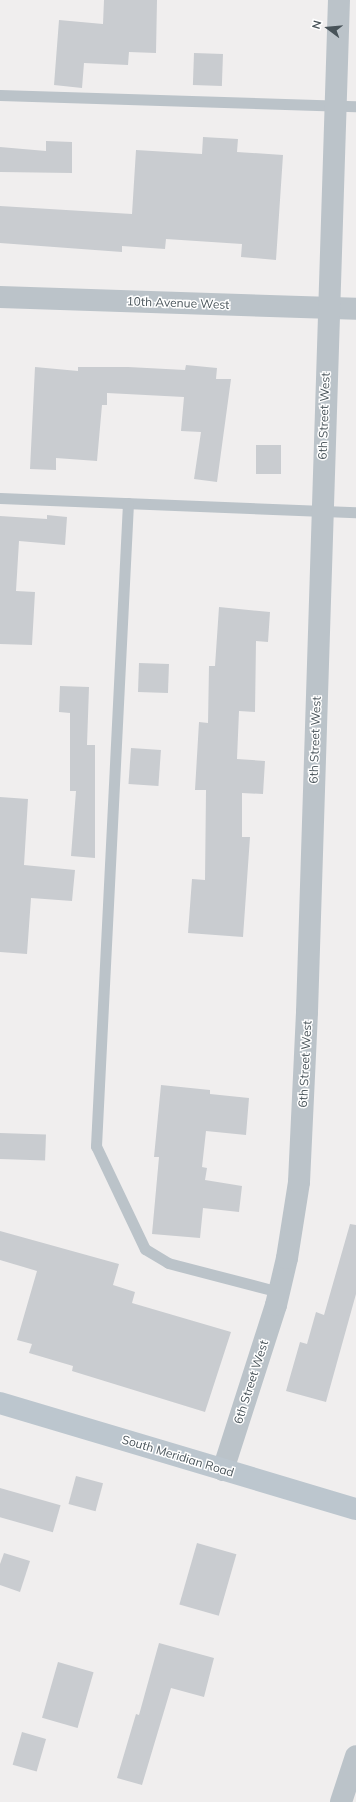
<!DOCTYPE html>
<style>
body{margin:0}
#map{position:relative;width:356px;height:1802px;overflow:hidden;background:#f0eeee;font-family:Mulish,sans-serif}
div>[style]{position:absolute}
.building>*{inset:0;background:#c9ccd0;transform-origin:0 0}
.lane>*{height:11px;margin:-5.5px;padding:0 5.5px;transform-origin:5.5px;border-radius:5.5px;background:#bbc3c9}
.street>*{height:22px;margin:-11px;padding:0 11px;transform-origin:11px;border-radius:11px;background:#bbc3c9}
.secondary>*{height:22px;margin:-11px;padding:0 11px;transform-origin:11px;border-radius:11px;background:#bcc6ce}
span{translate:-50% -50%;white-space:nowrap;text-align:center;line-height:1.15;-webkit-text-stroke:3px #fff;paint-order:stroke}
.street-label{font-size:12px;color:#485359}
.north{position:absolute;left:308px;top:8px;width:40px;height:40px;-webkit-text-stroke:3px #fff;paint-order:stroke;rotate:286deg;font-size:11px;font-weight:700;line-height:16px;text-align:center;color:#485359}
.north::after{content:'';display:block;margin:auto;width:14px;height:18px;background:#485359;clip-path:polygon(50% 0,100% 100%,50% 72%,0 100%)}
</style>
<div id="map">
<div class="building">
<div style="clip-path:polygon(104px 0,157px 0,156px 53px,129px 52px,128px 65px,84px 63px,82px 88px,54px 85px,59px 20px,103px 24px)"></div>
<div style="left:194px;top:53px;width:29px;height:32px;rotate:2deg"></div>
<div style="clip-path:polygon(203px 137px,238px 139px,237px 152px,283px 155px,276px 260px,241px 257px,242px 244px,166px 239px,165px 249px,122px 246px,122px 252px,0 243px,0 206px,132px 214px,136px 150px,202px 154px)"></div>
<div style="clip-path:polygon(46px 141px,72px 142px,72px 173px,0 172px,0 147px,46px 151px)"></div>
<div style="clip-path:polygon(186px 365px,217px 368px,216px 379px,231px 379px,217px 482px,194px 479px,201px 432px,181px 431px,184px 397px,107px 393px,107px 405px,102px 405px,97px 461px,56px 458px,56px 470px,30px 469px,35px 367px,78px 371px,78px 367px,128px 367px,185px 370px)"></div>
<div style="left:256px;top:445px;width:25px;height:29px"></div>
<div style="clip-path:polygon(47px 515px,67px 517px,65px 545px,19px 541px,16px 591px,35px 592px,32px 645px,0 644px,0 516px,47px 519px)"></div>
<div style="clip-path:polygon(219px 607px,270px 612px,268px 642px,256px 641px,255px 712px,239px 711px,237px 759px,265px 761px,263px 794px,242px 793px,242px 837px,250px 837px,243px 937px,188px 933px,192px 879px,205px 880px,206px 790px,195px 790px,199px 722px,208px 723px,209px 666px,215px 666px)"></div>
<div style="left:139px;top:663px;width:30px;height:29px;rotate:2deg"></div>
<div style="clip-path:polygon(60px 686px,89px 687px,87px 745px,95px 745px,95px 858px,71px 856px,76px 791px,70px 791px,70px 713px,59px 712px)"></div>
<div style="left:131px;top:748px;width:30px;height:36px;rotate:4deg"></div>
<div style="clip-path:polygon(0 797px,28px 799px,24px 865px,75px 870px,72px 901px,31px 898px,27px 954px,0 952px)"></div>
<div style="clip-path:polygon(161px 1085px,210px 1090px,210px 1094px,249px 1098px,246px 1135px,206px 1131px,202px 1167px,207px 1168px,205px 1180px,242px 1186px,239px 1212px,203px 1208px,200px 1238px,152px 1234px,159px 1157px,154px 1157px)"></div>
<div style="left:0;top:1133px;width:46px;height:26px;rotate:2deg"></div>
<div style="clip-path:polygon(350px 1224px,356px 1225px,356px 1294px,326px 1402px,286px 1391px,300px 1342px,307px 1344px,316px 1312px,324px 1315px)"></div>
<div style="clip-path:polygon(0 1231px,119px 1264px,113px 1285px,135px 1292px,132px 1303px,231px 1332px,205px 1412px,72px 1371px,73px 1366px,29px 1353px,32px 1344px,17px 1340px,37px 1271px,0 1260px)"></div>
<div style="left:76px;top:1476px;width:28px;height:29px;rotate:15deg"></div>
<div style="left:0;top:1488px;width:63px;height:28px;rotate:16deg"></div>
<div style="left:197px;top:1543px;width:41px;height:64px;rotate:16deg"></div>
<div style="clip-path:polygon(4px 1553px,30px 1561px,20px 1592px,0 1585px,0 1564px)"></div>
<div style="clip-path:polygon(159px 1643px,214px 1658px,204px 1697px,171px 1688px,142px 1785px,117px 1778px,136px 1714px,139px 1715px)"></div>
<div style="left:58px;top:1662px;width:37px;height:58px;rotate:16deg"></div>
<div style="left:22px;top:1732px;width:25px;height:34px;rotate:16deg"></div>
</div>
<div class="lane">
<div style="left:0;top:95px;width:356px;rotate:1.8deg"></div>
<div style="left:0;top:498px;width:356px;rotate:2.3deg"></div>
<div style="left:128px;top:503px;width:644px;rotate:92.85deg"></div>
<div style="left:96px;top:1146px;width:114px;rotate:64.6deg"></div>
<div style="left:145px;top:1249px;width:27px;rotate:31deg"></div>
<div style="left:168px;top:1263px;width:115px;rotate:14.6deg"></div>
</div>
<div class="street">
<div style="left:0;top:297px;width:356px;rotate:1.9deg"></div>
<div style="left:223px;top:1470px;width:173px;rotate:-72.2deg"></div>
<div style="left:276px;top:1305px;width:48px;rotate:-76.8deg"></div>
<div style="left:287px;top:1258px;width:77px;rotate:-81deg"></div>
<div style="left:299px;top:1182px;width:170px;rotate:-87.3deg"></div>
<div style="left:307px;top:1012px;width:1013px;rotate:-88.19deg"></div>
<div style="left:341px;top:1802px;width:48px;rotate:-71.9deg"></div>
</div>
<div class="secondary">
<div style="left:0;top:1403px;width:371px;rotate:16.6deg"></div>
</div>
<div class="street-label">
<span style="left:178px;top:303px;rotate:2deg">10th Avenue West</span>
<span style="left:324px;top:416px;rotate:-88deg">6th Street West</span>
<span style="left:315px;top:740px;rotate:-88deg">6th Street West</span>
<span style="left:305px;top:1064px;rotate:-87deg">6th Street West</span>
<span style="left:251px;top:1382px;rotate:-72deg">6th Street West</span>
<span style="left:178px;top:1456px;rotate:17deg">South Meridian Road</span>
</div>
<div class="north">N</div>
</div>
